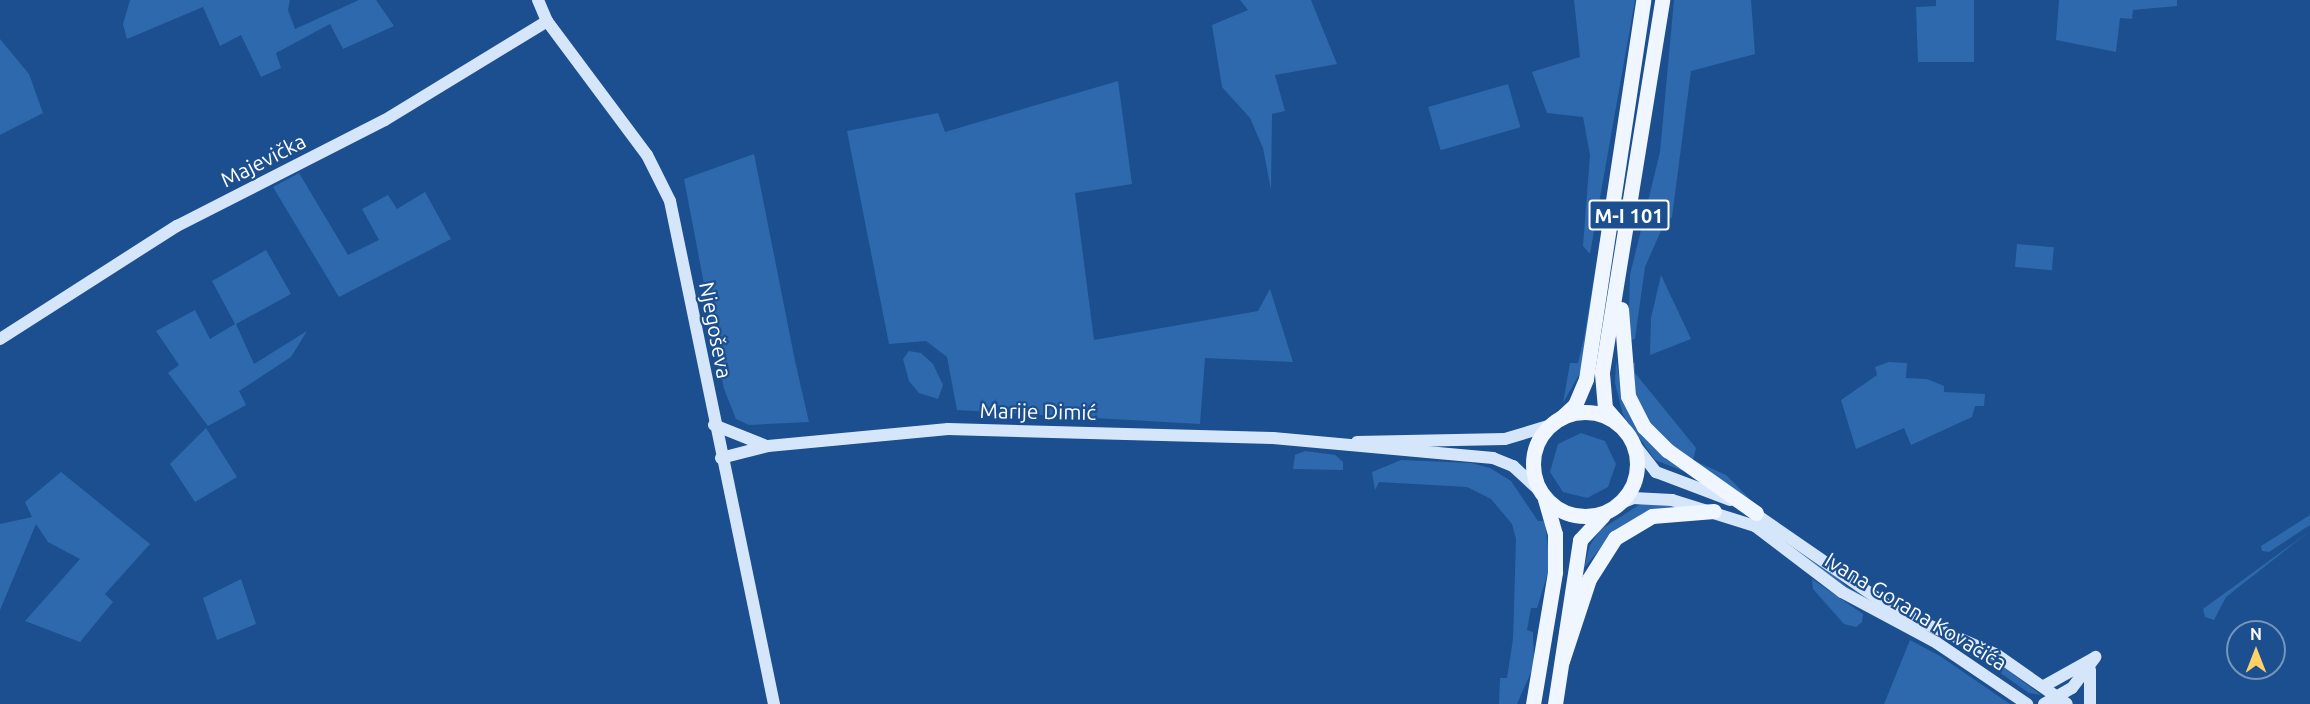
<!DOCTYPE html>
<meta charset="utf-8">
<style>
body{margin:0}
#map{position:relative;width:2310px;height:704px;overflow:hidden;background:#1b4f8f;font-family:Ubuntu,sans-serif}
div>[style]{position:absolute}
.green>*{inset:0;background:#2e69ad;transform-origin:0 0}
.secondary>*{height:12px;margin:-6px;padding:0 6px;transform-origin:6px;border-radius:6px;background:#d6e6fa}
.primary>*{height:15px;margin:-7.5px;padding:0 7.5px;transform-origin:7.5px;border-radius:7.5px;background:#f0f6ff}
.primary>.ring{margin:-7.5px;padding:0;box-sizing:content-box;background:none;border:15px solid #f0f6ff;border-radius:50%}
span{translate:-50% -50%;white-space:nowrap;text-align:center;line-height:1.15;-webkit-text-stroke:4.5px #1b4f8f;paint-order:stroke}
.shield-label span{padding:2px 4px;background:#1b4f8f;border:2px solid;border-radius:4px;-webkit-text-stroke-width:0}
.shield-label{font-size:20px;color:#fff;font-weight:700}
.street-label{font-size:21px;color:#fff}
.north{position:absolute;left:2226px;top:620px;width:60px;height:60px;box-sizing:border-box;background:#1b4f8f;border:2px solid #7695bc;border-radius:50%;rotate:0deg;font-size:16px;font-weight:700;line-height:24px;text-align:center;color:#fff}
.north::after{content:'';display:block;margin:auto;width:21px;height:27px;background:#ffd166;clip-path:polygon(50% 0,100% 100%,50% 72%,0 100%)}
</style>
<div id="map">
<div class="green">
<div style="clip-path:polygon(130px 0,290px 0,288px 10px,295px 29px,359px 0,376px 0,394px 26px,343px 49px,330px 24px,276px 53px,281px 68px,261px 77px,241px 35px,220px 46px,203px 7px,127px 39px,123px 24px)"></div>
<div style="clip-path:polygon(1240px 0,1311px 0,1337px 64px,1275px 75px,1285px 111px,1272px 114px,1271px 190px,1263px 148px,1250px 118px,1222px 87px,1212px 25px,1248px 10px)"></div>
<div style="clip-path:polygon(1574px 0,1635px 0,1590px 254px,1583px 246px,1590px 155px,1583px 117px,1547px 113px,1532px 72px,1580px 57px)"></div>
<div style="clip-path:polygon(1674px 0,1751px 0,1755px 54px,1691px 71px,1672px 217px,1664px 224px,1645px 267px,1635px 339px,1628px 340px,1630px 275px,1660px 152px)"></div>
<div style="clip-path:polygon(1936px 0,1974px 0,1974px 62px,1918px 62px,1916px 7px,1936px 6px)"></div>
<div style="clip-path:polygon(2059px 0,2177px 0,2177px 6px,2133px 10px,2132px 19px,2120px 18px,2116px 52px,2056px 40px)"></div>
<div style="clip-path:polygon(0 39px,29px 74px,43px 113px,0 135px)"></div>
<div style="clip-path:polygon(1118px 81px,1132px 184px,1075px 193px,1094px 340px,1258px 311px,1270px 289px,1293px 362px,1205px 358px,1200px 424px,957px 410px,947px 357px,926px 341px,889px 344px,847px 131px,938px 113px,945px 132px)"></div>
<div style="left:1508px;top:84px;width:45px;height:83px;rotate:74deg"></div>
<div style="clip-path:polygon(754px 154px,795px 361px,809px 422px,749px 425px,736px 419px,724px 389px,684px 179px)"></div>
<div style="clip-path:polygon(1614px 156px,1581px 371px,1563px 403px,1570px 363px,1578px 363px,1584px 338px)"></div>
<div style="clip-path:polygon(299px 173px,348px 255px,379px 240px,362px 209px,388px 195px,397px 209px,425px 192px,451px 239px,339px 297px,273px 187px)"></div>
<div style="left:2017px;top:244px;width:37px;height:23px;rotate:5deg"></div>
<div style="clip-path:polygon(266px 250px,291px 294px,236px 324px,254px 364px,307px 331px,291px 357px,239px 391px,246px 405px,208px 426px,168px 373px,179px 365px,156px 331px,195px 310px,210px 339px,235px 324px,212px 281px)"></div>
<div style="clip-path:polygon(1661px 275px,1691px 339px,1650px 355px,1651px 318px)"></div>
<div style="clip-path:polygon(909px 351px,921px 353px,933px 364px,943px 385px,938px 399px,919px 393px,909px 381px,903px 359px)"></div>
<div style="clip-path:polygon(1616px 360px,1620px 382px,1683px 471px,1655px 460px,1623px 415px,1615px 383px)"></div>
<div style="clip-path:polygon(1629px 362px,1635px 363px,1635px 373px,1696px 448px,1693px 460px,1726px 475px,1751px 500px,1673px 448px,1649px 422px,1635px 396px)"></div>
<div style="clip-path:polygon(1889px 362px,1907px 363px,1906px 378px,1927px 379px,1944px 386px,1944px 392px,1985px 394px,1984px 406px,1975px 406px,1972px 417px,1911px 445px,1904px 428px,1856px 449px,1841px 400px,1877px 375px,1875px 367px)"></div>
<div style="clip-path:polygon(206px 428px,237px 477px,195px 502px,170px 464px)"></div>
<div style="clip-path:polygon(1581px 433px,1605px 441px,1616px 464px,1608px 487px,1587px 498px,1563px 492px,1550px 472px,1558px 444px)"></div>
<div style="clip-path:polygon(1305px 451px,1335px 455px,1343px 462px,1343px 470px,1293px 469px,1295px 455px)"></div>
<div style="clip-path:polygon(1401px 460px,1471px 463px,1490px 468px,1511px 481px,1538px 521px,1545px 521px,1550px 566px,1537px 608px,1531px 608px,1527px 630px,1533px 632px,1534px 665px,1517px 704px,1499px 704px,1500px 678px,1507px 678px,1513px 639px,1516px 539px,1512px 524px,1491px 499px,1467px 487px,1379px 482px,1375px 490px,1372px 472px)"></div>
<div style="clip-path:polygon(61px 472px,150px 544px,105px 594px,113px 602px,80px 642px,25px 621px,80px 559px,48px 542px,36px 524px,0 610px,0 524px,32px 517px,25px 502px)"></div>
<div style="clip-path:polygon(1727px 502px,1771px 525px,1849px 588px,1991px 658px,2041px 695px,2029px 693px,1959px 644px,1850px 593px,1770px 528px)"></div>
<div style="clip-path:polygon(1642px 503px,1685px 507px,1608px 539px,1584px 568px,1590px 545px,1600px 530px)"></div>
<div style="clip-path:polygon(2310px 515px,2310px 525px,2269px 552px,2262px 551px,2261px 546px)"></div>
<div style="clip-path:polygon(2310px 531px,2226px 597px,2214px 620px,2205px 617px,2203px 609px)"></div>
<div style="clip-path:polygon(241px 579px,256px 624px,217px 640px,203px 598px)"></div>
<div style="clip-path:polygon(1812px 579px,1863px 614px,1862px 622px,1856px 627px,1844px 624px,1813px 589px)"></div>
<div style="clip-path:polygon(1910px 640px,1940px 656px,2010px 704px,1884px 704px)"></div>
</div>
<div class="secondary">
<div style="left:538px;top:0;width:23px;rotate:67deg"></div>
<div style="left:547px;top:21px;width:167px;rotate:53.3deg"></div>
<div style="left:647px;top:155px;width:51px;rotate:63.4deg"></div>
<div style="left:670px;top:201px;width:514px;rotate:78.32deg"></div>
<div style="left:0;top:339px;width:210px;rotate:-32.6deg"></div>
<div style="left:177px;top:226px;width:233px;rotate:-27deg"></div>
<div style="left:385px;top:120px;width:190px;rotate:-31.4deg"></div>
<div style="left:714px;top:425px;width:54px;rotate:21.8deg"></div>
<div style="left:1357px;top:442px;width:148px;rotate:-1.2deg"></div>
<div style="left:1505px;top:439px;width:45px;rotate:-16.8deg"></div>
<div style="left:1634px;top:444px;width:36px;rotate:52deg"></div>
<div style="left:1656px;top:472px;width:79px;rotate:20.7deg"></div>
<div style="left:721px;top:458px;width:49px;rotate:-14.3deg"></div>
<div style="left:768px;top:446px;width:181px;rotate:-5.4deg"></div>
<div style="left:948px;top:429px;width:325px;rotate:1.6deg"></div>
<div style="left:1273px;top:438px;width:221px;rotate:5.2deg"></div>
<div style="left:1493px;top:458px;width:22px;rotate:22deg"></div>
<div style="left:1513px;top:466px;width:34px;rotate:43deg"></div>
<div style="left:1619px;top:504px;width:15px;rotate:-23deg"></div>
<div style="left:1633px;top:498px;width:39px;rotate:3deg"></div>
<div style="left:1672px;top:500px;width:87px;rotate:17.4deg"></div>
<div style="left:1755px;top:526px;width:109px;rotate:37.2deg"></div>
<div style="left:1842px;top:592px;width:108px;rotate:28.2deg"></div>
<div style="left:1937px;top:643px;width:109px;rotate:34.1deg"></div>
<div style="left:1748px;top:509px;width:180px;rotate:34.6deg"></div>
<div style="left:1896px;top:611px;width:110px;rotate:23.5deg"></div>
<div style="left:1997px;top:655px;width:85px;rotate:35deg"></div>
<div style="left:2090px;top:670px;width:34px;rotate:90deg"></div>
<div style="left:2044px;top:686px;width:57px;rotate:-29.2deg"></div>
<div style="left:2044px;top:704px;width:32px;rotate:-30deg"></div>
<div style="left:2072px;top:688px;width:39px;rotate:-53deg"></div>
</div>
<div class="primary">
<div style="left:1621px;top:309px;width:87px;rotate:85.4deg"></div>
<div style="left:1628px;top:396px;width:35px;rotate:63deg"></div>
<div style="left:1644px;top:427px;width:33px;rotate:45deg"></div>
<div style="left:1667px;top:450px;width:109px;rotate:35.3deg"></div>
<div class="ring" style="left:1533px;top:412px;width:89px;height:89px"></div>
<div style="left:1562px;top:417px;width:18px;rotate:-43deg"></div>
<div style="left:1575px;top:405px;width:28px;rotate:-67deg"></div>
<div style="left:1586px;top:379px;width:383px;rotate:-81.4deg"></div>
<div style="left:1620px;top:425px;width:23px;rotate:-131deg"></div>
<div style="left:1605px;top:408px;width:36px;rotate:-95deg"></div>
<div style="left:1602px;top:372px;width:377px;rotate:-80.8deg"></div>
<div style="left:1562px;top:661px;width:86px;rotate:-71.8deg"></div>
<div style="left:1589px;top:579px;width:49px;rotate:-57.6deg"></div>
<div style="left:1615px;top:538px;width:43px;rotate:-30.7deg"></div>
<div style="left:1652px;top:516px;width:62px;rotate:-4.6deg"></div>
<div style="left:1533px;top:704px;width:134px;rotate:-80.5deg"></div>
<div style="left:1555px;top:572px;width:38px;rotate:-90deg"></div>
<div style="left:1555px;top:534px;width:36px;rotate:-106deg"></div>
<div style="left:1555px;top:704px;width:166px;rotate:-81.3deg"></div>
<div style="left:1580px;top:540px;width:34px;rotate:-47deg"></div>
</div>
<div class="shield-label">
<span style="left:1629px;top:215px">M-I 101</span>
</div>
<div class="street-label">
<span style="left:263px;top:160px;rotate:-27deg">Majevička</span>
<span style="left:716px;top:330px;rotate:79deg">Njegoševa</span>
<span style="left:1038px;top:411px;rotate:1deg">Marije Dimić</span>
<span style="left:1916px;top:611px;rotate:31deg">Ivana Gorana Kovačića</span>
</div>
<div class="north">N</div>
</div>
